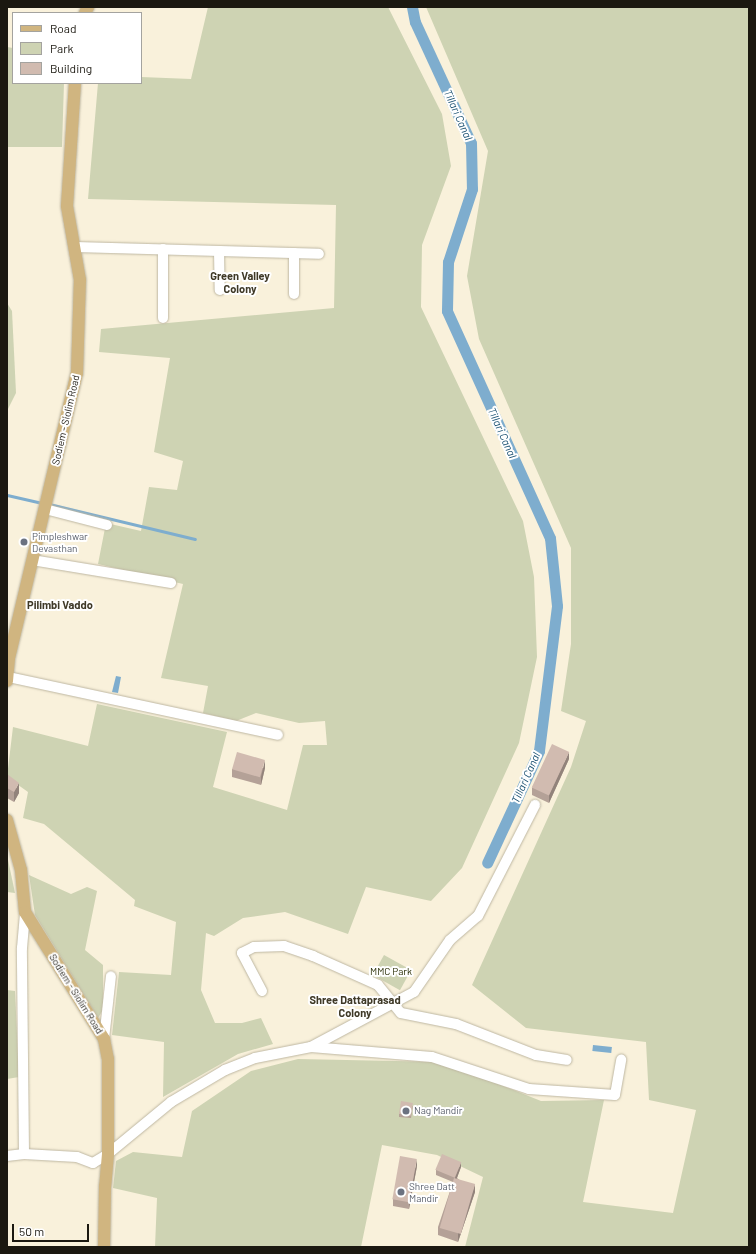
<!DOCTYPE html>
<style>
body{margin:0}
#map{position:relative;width:756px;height:1254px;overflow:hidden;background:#f9f1db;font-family:Barlow,sans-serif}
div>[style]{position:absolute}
.green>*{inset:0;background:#ced3b3;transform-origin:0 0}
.water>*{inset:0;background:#7eadce;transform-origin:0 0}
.stream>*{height:3px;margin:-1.5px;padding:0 1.5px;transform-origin:1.5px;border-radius:1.5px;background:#7eadce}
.canal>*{height:11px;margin:-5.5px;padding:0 5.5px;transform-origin:5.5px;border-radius:5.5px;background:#7eadce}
.roads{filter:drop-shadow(0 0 1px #beb7a2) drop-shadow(0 0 1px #beb7a2)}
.minor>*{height:10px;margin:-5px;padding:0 5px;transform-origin:5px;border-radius:5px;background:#fff}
.major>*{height:12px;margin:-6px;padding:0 6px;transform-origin:6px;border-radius:6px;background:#d0b580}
.wall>*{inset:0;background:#b4a197}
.shaded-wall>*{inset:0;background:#92837b}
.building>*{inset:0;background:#d1bbb0;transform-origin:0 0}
.dots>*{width:11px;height:11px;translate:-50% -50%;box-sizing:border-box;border:2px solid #fff;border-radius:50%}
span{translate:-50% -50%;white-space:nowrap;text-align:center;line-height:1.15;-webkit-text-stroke:4px #fff;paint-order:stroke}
.street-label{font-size:10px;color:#1b1810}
.worship-label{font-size:10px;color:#5b616d}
.left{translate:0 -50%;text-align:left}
.park-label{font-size:10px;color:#282c03}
.water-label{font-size:11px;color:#134b6d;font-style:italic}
.neighbourhood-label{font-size:11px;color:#3f3927;font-weight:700}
.frame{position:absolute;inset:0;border:8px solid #1b1810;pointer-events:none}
.legend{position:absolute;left:12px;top:12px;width:130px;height:72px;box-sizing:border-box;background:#fff;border:1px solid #a4a39f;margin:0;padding:5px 7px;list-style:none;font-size:12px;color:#1b1810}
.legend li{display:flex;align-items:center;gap:8px;height:20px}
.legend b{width:20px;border:1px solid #a4a39f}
.scale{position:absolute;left:12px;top:1224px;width:77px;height:18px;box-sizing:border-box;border:2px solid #1b1810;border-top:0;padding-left:5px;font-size:12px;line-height:14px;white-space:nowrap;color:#1b1810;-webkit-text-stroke:3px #fff;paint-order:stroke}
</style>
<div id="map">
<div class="green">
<div style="clip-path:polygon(208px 7px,388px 7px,442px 114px,451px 166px,422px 245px,421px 307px,523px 521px,534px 577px,537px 657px,519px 743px,462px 868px,431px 901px,366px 887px,348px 934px,285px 912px,243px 918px,214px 936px,206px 933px,201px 990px,215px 1023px,242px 1023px,261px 1018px,273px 1044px,238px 1054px,163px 1097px,164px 1042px,112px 1035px,119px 972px,171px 975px,176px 922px,134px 906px,135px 900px,44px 824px,23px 818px,28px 792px,7px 777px,13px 727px,88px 746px,97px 704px,227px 732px,213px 787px,287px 810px,303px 745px,327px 745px,325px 721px,299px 723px,256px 713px,236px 721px,203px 713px,208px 686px,161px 678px,183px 584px,98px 564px,106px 523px,141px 531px,149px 487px,177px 490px,183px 461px,154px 452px,170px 358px,99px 352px,101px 329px,334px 308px,336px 205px,88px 199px,98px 83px,141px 83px,141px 77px,191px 79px)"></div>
<div style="clip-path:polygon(426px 7px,749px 7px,749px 1247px,465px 1247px,483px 1177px,437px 1155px,382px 1145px,361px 1247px,155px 1247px,157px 1198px,113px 1188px,116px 1161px,133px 1152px,182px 1157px,192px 1111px,251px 1071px,298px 1059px,443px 1062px,541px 1101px,604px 1100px,583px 1202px,673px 1213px,696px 1110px,649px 1100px,646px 1042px,526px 1028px,472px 985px,571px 767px,586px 721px,561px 711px,571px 644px,571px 548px,479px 339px,467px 276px,488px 151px)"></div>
<div style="clip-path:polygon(7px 47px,13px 48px,13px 83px,64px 83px,62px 147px,7px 147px)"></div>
<div style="clip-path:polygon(7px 303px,12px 311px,16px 393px,7px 411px)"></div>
<div style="clip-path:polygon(7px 855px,15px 893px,7px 892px)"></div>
<div style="clip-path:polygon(29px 875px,71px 894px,87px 887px,97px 891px,85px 950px,103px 965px,103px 1010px,98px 1018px,35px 915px)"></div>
<div style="left:384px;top:955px;width:31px;height:23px;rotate:29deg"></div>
<div style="clip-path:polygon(7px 990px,15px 991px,19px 1077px,7px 1079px)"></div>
</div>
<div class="water">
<div style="clip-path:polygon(116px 676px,121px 677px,118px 693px,112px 692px)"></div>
<div style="left:593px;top:1045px;width:19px;height:6px;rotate:6deg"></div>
</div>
<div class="stream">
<div style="left:7px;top:495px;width:37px;rotate:13deg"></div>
<div style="left:49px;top:504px;width:150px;rotate:13.5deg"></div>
</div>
<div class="canal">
<div style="left:412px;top:7px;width:15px;rotate:79deg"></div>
<div style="left:415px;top:22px;width:133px;rotate:65.2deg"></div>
<div style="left:471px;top:143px;width:46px;rotate:88.8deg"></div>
<div style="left:472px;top:189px;width:77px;rotate:108.2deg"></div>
<div style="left:448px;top:262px;width:49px;rotate:91.2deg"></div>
<div style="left:447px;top:311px;width:249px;rotate:65.6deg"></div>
<div style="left:550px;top:538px;width:68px;rotate:84.1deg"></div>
<div style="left:557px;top:606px;width:146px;rotate:97.1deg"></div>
<div style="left:539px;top:751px;width:123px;rotate:114.9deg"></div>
</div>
<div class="roads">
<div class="minor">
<div style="left:75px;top:247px;width:244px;rotate:1.6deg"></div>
<div style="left:219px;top:251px;width:39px;rotate:89deg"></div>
<div style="left:294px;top:253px;width:41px;rotate:90deg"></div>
<div style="left:163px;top:318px;width:69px;rotate:-90deg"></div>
<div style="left:45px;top:509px;width:64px;rotate:14.5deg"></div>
<div style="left:32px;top:560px;width:141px;rotate:9.4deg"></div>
<div style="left:8px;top:677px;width:276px;rotate:12.1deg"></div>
<div style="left:262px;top:991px;width:43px;rotate:-117.8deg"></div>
<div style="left:242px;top:953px;width:13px;rotate:-27deg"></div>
<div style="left:254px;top:947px;width:30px;rotate:-2deg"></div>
<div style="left:284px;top:946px;width:31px;rotate:19deg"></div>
<div style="left:313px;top:956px;width:71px;rotate:24deg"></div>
<div style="left:378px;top:985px;width:36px;rotate:51deg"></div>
<div style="left:401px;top:1013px;width:56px;rotate:11.3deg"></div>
<div style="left:456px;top:1024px;width:86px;rotate:21.2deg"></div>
<div style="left:536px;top:1055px;width:31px;rotate:9deg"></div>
<div style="left:104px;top:1039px;width:63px;rotate:-83.7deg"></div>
<div style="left:311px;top:1047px;width:117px;rotate:-28.1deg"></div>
<div style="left:414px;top:992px;width:63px;rotate:-55.3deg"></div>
<div style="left:450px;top:940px;width:37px;rotate:-41deg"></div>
<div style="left:478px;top:916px;width:125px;rotate:-62.8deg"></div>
<div style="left:24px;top:1154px;width:206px;rotate:-90.6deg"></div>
<div style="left:22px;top:948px;width:36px;rotate:-85deg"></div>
<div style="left:7px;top:1156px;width:17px;rotate:-7deg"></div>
<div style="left:24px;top:1154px;width:53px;rotate:3.2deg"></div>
<div style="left:77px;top:1157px;width:17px;rotate:21deg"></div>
<div style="left:93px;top:1163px;width:17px;rotate:-31deg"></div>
<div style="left:108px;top:1154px;width:82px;rotate:-39.5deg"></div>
<div style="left:171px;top:1102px;width:63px;rotate:-30.7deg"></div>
<div style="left:225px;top:1070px;width:32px;rotate:-22deg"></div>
<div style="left:255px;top:1058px;width:57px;rotate:-11.1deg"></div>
<div style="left:311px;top:1047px;width:121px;rotate:4.7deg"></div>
<div style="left:432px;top:1057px;width:102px;rotate:18.3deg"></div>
<div style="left:529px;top:1089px;width:86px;rotate:4deg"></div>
<div style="left:615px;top:1095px;width:36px;rotate:-80deg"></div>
</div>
<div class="major">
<div style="left:85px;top:13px;width:7px;rotate:-63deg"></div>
<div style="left:7px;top:681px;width:23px;rotate:-85deg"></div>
<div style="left:9px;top:658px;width:293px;rotate:-76.6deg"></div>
<div style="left:77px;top:373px;width:93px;rotate:-88.2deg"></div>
<div style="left:80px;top:280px;width:75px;rotate:-100deg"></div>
<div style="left:67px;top:206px;width:123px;rotate:-86.3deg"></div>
<div style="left:7px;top:820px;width:52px;rotate:74.4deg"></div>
<div style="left:21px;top:870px;width:42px;rotate:84.6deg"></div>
<div style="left:25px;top:912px;width:150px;rotate:58.1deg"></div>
<div style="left:104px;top:1039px;width:20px;rotate:79deg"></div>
<div style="left:108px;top:1059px;width:95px;rotate:90deg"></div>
<div style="left:108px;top:1154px;width:32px;rotate:95deg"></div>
<div style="left:105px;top:1186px;width:61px;rotate:90.9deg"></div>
</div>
</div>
<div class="wall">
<div style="clip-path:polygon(569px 759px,549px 803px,532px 795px,532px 788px)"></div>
<div style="clip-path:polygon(265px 768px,261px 785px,232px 777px,232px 769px)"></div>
<div style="clip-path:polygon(7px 774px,19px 793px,14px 802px,7px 798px)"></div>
<div style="clip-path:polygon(413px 1106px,411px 1118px,399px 1117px,399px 1114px)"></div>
<div style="clip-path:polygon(417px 1166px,409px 1209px,393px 1206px,393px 1199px)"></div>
<div style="clip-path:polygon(461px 1167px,457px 1178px,475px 1192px,458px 1242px,438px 1235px,438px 1227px,453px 1182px,436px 1175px,436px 1170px)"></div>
</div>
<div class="shaded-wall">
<div style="clip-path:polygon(569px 752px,569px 759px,549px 803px,549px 795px)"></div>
<div style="clip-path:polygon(265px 760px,265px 768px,261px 785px,261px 777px)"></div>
<div style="clip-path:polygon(19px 783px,19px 793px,14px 802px,14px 792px)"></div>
<div style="clip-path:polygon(417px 1159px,417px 1166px,409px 1209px,409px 1201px)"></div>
<div style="clip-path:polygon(461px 1162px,461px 1167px,455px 1183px,455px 1178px)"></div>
<div style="clip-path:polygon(475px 1184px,475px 1192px,458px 1242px,458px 1234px)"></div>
</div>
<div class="building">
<div style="left:552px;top:744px;width:19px;height:48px;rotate:25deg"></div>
<div style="left:237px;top:752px;width:29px;height:18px;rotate:16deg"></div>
<div style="clip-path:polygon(7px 774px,19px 783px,14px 792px,7px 788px)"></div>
<div style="left:401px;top:1101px;width:12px;height:13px;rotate:9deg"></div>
<div style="left:442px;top:1154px;width:21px;height:17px;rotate:23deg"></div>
<div style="left:400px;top:1156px;width:17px;height:44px;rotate:10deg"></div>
<div style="left:454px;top:1178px;width:22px;height:52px;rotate:16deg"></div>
</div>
<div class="dots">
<div style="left:24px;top:542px;background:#6b7280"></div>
<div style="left:406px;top:1111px;background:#6b7280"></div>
<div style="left:401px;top:1192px;background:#6b7280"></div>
</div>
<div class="street-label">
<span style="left:66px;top:420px;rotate:-77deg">Sodiem - Siolim Road</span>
<span style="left:76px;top:994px;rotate:58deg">Sodiem - Siolim Road</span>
</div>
<div class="worship-label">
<span class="left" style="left:32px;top:542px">Pimpleshwar<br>Devasthan</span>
<span class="left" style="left:414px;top:1111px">Nag Mandir</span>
<span class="left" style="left:409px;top:1192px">Shree Datt<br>Mandir</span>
</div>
<div class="park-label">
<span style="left:391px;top:972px">MMC Park</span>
</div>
<div class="water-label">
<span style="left:458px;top:115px;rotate:66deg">Tillari Canal</span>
<span style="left:502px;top:433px;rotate:66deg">Tillari Canal</span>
<span style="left:526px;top:778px;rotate:-66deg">Tillari Canal</span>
</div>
<div class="neighbourhood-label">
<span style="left:240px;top:283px">Green Valley<br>Colony</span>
<span style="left:60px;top:605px">Pilimbi Vaddo</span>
<span style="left:355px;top:1007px">Shree Dattaprasad<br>Colony</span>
</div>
<div class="frame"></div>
<ul class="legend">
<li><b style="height:5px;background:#d0b580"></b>Road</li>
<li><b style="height:11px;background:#ced3b3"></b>Park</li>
<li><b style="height:11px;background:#d1bbb0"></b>Building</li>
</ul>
<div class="scale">50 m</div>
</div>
